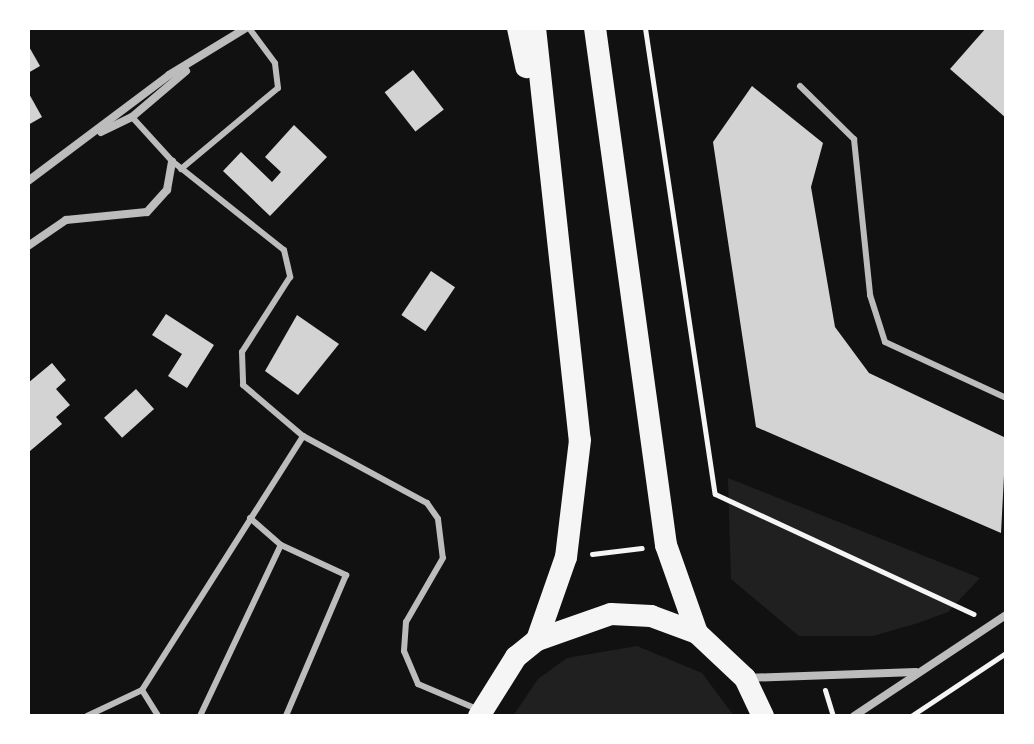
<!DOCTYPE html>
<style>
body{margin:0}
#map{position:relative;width:1034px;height:744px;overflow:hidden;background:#111;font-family:"Golos Text",sans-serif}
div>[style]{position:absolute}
.green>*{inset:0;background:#202020}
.building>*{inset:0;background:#d3d3d3;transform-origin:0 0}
.path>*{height:5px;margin:-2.5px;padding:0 2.5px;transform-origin:2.5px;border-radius:2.5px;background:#f5f5f5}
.service>*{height:6px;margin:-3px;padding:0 3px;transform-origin:3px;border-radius:3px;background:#bcbcbc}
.minor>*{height:8px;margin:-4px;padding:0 4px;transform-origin:4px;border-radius:4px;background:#bcbcbc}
.trunk>*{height:22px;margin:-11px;padding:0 11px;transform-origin:11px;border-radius:11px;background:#f5f5f5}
span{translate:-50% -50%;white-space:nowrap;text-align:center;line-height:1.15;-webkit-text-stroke:6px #fff;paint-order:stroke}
.frame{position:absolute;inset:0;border:30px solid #fff;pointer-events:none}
</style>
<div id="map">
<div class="green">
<div style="clip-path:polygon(728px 478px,980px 578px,948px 612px,918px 623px,873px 636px,799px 636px,731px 579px)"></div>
<div style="clip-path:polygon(637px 646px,702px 673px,734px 716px,513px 716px,538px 679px,567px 658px)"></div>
</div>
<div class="building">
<div style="clip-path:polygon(986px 28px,1006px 28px,1006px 118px,950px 69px)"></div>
<div style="clip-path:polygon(28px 45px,40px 66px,28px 73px)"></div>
<div style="left:413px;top:70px;width:50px;height:36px;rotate:52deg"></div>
<div style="clip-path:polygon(752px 86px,823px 143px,811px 187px,835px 327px,869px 373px,1006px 438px,1001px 533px,756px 427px,713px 142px)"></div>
<div style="clip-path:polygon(28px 92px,42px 117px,28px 125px)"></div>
<div style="clip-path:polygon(294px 125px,327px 157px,270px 216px,223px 171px,241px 152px,272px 182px,281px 172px,265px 157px)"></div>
<div style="left:431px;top:271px;width:29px;height:53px;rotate:34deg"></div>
<div style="clip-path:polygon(166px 314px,214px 345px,187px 388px,168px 376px,182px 354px,152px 335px)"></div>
<div style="clip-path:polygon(297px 315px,339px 344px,298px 395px,265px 371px)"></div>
<div style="clip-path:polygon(52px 363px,66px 380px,56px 389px,70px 405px,56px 417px,62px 424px,30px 451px,28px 383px)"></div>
<div style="left:136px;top:389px;width:27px;height:43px;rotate:48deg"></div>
</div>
<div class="path">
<div style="left:645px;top:28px;width:471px;rotate:81.5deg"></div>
<div style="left:715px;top:494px;width:285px;rotate:24.9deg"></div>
<div style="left:592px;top:554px;width:50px;rotate:-6.8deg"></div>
<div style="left:825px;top:690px;width:27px;rotate:73deg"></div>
<div style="left:911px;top:716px;width:114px;rotate:-33.6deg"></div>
</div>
<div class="service">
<div style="left:800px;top:86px;width:76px;rotate:44.5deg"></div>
<div style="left:854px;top:139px;width:157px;rotate:84.1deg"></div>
<div style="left:870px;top:295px;width:49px;rotate:72.3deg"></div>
<div style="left:885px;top:342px;width:133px;rotate:24.8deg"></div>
<div style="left:132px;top:117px;width:59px;rotate:47.7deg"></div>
<div style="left:172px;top:161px;width:143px;rotate:38.5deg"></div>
<div style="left:284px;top:250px;width:28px;rotate:77deg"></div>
<div style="left:290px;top:277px;width:89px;rotate:122.6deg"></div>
<div style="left:242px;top:352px;width:33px;rotate:88deg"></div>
<div style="left:243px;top:385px;width:79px;rotate:40.4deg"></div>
<div style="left:303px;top:436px;width:141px;rotate:28.4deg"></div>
<div style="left:427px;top:503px;width:19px;rotate:55deg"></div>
<div style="left:438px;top:519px;width:39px;rotate:83deg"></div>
<div style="left:443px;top:558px;width:74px;rotate:120deg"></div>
<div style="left:406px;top:622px;width:29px;rotate:94deg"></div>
<div style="left:404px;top:651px;width:36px;rotate:67deg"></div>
<div style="left:418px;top:684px;width:64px;rotate:23deg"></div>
<div style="left:181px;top:169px;width:126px;rotate:-39.9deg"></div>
<div style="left:278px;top:88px;width:25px;rotate:-97deg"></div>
<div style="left:275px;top:63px;width:44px;rotate:-126.6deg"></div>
<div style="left:250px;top:518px;width:41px;rotate:41.1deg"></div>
<div style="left:281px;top:545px;width:72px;rotate:24.8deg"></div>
<div style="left:346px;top:575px;width:153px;rotate:113.1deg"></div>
<div style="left:142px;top:690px;width:31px;rotate:58deg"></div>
<div style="left:87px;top:716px;width:61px;rotate:-25.3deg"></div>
<div style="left:142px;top:690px;width:301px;rotate:-57.6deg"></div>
<div style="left:200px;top:716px;width:189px;rotate:-64.7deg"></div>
</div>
<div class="minor">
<div style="left:101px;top:132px;width:34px;rotate:-26deg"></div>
<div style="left:132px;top:117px;width:71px;rotate:-40.4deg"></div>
<div style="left:28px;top:181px;width:176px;rotate:-36.9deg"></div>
<div style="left:169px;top:75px;width:90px;rotate:-31.4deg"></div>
<div style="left:28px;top:246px;width:46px;rotate:-34.4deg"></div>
<div style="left:66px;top:220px;width:81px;rotate:-5.6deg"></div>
<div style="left:147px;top:212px;width:30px;rotate:-48deg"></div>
<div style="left:167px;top:190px;width:29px;rotate:-80deg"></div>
<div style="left:746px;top:678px;width:170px;rotate:-2deg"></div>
<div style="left:854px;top:716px;width:182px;rotate:-33.6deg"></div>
</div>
<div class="trunk">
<div style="left:518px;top:28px;width:40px;rotate:78deg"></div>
<div style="left:535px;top:28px;width:414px;rotate:83.8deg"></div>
<div style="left:580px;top:440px;width:118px;rotate:96.8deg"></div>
<div style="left:566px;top:557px;width:88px;rotate:109.3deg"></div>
<div style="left:595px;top:28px;width:522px;rotate:82.18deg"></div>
<div style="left:666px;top:545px;width:93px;rotate:70.6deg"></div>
<div style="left:479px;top:716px;width:70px;rotate:-57.9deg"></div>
<div style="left:516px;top:657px;width:27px;rotate:-39deg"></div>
<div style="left:537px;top:640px;width:78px;rotate:-19.4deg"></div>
<div style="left:611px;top:614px;width:40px;rotate:2.9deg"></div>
<div style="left:651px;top:616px;width:49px;rotate:20.3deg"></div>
<div style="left:697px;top:633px;width:66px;rotate:43.2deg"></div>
<div style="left:745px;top:678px;width:42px;rotate:64.7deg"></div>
</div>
<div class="frame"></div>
</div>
